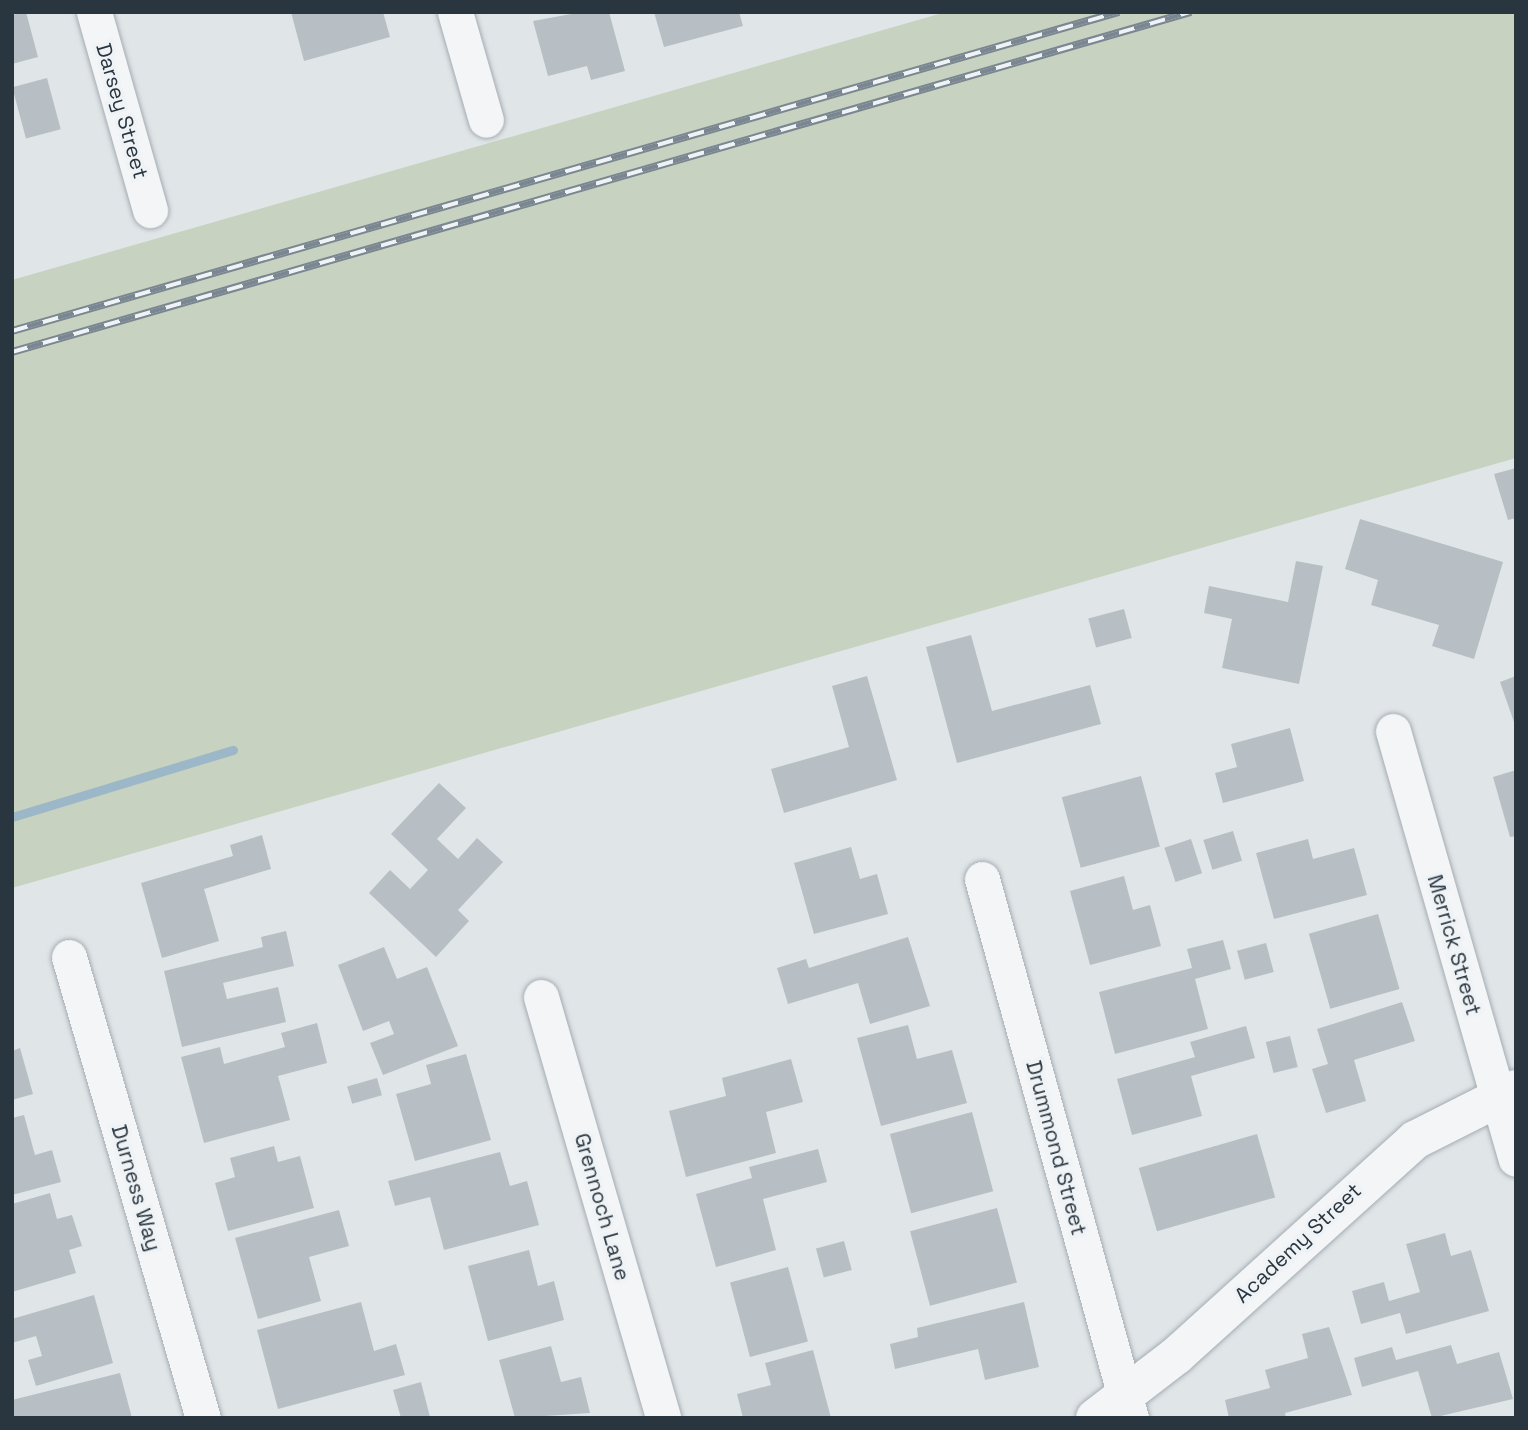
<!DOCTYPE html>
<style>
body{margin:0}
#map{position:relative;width:1528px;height:1430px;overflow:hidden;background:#e0e5e8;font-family:"Space Grotesk",sans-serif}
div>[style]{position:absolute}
.green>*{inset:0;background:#c8d2c1}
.stream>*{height:9px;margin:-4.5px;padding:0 4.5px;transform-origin:4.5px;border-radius:4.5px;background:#9cb7c7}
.building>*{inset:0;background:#b7bfc5;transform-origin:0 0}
.roads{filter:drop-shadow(0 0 2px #a5adb2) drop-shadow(0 0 2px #a5adb2)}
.minor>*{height:35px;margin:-17.5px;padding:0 17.5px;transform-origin:17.5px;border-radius:17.5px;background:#f3f5f7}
.tertiary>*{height:38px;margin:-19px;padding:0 19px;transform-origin:19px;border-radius:19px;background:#f3f5f7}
.rail>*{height:8px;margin-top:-4px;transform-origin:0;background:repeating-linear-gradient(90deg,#eff3f6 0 16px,#7a8691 0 32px);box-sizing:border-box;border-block:2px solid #7a8691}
span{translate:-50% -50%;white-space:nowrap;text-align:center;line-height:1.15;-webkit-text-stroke:7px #eff3f6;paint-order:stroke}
.street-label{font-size:21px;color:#29353f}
.frame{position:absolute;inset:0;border:14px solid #29353f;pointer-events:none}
</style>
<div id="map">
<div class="green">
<div style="clip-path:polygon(946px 12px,1516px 12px,1516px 458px,12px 888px,12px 280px)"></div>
</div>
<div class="stream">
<div style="left:12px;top:817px;width:231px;rotate:-16.9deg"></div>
</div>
<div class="building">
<div style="clip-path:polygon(26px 12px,38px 57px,12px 64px,12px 15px)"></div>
<div style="clip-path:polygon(291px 12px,383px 12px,390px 37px,304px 61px)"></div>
<div style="clip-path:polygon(582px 12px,609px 12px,625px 71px,591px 80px,587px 66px,548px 76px,533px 21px)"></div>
<div style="clip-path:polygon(654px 12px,739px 12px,743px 26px,664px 47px)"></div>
<div style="left:47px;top:78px;width:53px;height:36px;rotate:75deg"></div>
<div style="clip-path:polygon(1516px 468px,1516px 518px,1508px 520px,1494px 474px)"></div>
<div style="clip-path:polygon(1360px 519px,1503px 562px,1474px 659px,1432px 646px,1439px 625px,1371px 605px,1378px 580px,1345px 569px)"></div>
<div style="clip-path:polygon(1296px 561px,1323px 566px,1299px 684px,1222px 668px,1232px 619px,1204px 613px,1209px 586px,1288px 602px)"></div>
<div style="left:1124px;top:609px;width:30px;height:37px;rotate:75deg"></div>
<div style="clip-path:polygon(971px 635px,992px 711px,1090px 685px,1101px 724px,957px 763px,926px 647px)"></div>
<div style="clip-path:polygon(867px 676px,897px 780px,784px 813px,771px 769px,849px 747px,832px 686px)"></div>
<div style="clip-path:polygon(1516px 676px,1516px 725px,1515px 725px,1500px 682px)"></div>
<div style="clip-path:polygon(1290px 728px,1304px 781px,1223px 803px,1215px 773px,1237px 767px,1231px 744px)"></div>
<div style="clip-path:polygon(1516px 770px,1516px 836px,1510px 837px,1493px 777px)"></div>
<div style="left:1141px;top:776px;width:73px;height:82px;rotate:75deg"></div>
<div style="clip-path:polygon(439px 783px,466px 808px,437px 839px,458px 859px,477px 838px,503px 862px,458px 910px,469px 921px,436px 957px,369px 893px,390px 870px,410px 889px,428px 870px,391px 834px)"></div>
<div style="left:1233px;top:831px;width:31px;height:31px;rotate:73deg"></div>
<div style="clip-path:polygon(262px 835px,271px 869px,204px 889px,219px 941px,162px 958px,141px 883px,233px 856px,230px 845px)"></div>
<div style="left:1191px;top:839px;width:36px;height:28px;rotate:72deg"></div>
<div style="clip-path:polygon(1308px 839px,1313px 859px,1354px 848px,1367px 895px,1274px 919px,1256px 853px)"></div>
<div style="clip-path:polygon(851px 847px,860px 879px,877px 874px,888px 914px,814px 934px,794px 863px)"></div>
<div style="clip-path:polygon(1124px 876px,1133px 910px,1150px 905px,1161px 946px,1090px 965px,1070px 891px)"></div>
<div style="left:1378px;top:914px;width:78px;height:72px;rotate:74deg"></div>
<div style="clip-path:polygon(286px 931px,294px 966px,223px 983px,227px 999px,278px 987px,286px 1022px,182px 1047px,164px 971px,263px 947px,261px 937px)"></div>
<div style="clip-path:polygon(908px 937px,930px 1006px,870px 1024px,858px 983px,788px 1004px,777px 968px,806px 959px,809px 968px)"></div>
<div style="clip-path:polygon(1223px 940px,1231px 969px,1195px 979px,1208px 1029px,1115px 1054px,1099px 992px,1192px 968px,1187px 949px)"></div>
<div style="left:1266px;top:943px;width:30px;height:30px;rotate:75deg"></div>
<div style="clip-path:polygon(384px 947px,397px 979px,427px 967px,458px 1046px,383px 1075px,370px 1043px,394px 1034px,389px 1021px,363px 1031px,338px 965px)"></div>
<div style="clip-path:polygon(1402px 1002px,1415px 1041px,1354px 1060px,1366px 1101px,1326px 1113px,1312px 1069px,1328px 1064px,1317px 1029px)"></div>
<div style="clip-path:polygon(317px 1023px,327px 1063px,278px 1076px,290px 1120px,204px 1143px,181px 1057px,220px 1047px,224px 1064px,285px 1047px,281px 1033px)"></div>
<div style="clip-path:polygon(908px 1025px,917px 1059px,952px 1050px,967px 1103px,881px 1126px,857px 1038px)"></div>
<div style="clip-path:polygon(1246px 1026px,1255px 1058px,1191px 1076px,1202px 1116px,1132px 1135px,1117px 1079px,1195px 1057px,1190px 1042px)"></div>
<div style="left:1290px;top:1036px;width:32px;height:25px;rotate:76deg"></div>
<div style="clip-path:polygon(20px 1048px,33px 1094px,12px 1100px,12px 1051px)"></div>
<div style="clip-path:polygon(466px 1054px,491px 1140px,415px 1161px,396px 1094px,431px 1084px,426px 1065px)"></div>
<div style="clip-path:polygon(791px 1059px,803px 1102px,766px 1112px,776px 1153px,686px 1177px,669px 1111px,726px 1096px,722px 1078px)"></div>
<div style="left:377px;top:1078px;width:18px;height:31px;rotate:74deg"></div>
<div style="left:972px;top:1112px;width:82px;height:85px;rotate:75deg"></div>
<div style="clip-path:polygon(24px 1115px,35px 1155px,52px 1150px,61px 1182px,12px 1195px,12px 1118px)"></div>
<div style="left:1257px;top:1134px;width:66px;height:123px;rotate:74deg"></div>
<div style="clip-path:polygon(274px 1146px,278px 1162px,300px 1156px,314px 1208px,228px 1231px,215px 1183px,235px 1177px,230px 1158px)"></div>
<div style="clip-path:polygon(818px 1149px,827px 1182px,763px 1199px,776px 1250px,716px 1267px,696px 1194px,752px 1178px,749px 1167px)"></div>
<div style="clip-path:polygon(500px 1152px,510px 1186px,527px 1181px,539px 1225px,444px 1250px,430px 1197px,395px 1206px,388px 1181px)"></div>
<div style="clip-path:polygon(50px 1193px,57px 1219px,72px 1215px,82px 1246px,69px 1250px,76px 1273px,12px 1292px,12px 1204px)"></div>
<div style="left:997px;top:1208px;width:77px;height:90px;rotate:75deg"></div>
<div style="clip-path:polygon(339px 1210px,349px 1246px,309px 1257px,321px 1301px,258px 1319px,235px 1238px)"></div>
<div style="clip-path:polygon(1445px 1233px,1451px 1256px,1471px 1250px,1489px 1311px,1406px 1334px,1400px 1313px,1361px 1324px,1352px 1291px,1384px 1282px,1389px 1301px,1420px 1292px,1406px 1244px)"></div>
<div style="left:844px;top:1241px;width:30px;height:29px;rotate:75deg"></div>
<div style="clip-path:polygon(529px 1250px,538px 1286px,554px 1281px,564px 1320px,488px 1341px,468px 1266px)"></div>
<div style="left:788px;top:1267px;width:77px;height:60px;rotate:75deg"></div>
<div style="clip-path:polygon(94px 1295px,113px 1363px,36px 1386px,28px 1360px,42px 1356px,36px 1336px,12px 1343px,12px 1319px)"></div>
<div style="clip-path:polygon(361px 1302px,374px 1351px,396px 1344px,405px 1375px,278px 1409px,257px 1330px)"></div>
<div style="clip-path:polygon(1024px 1302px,1039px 1367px,985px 1380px,978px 1349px,895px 1369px,890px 1344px,918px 1337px,917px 1328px)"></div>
<div style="clip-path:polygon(1329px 1327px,1352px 1395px,1285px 1413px,1286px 1418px,1229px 1418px,1225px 1400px,1270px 1388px,1265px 1370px,1308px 1358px,1302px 1334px)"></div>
<div style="clip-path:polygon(1451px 1345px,1457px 1364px,1499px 1352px,1513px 1399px,1432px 1418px,1418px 1371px,1362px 1387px,1354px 1358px,1392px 1347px,1396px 1360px)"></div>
<div style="clip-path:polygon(551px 1346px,561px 1382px,581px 1377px,590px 1413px,515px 1418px,499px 1360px)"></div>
<div style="clip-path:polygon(813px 1350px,831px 1418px,743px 1418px,737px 1394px,771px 1385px,765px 1363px)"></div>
<div style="clip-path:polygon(120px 1373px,132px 1418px,13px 1418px,12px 1400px)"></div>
<div style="clip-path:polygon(421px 1382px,430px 1417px,401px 1418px,393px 1390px)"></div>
</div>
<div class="roads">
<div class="minor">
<div style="left:94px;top:12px;width:206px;rotate:74.2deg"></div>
<div style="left:455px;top:12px;width:112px;rotate:74deg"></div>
<div style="left:1393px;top:731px;width:445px;rotate:74deg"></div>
<div style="left:982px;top:879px;width:559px;rotate:74.55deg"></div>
<div style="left:69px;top:957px;width:480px;rotate:73.8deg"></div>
<div style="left:541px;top:997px;width:438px;rotate:73.8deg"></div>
</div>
<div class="tertiary">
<div style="left:1095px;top:1418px;width:103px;rotate:-37.5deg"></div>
<div style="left:1177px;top:1355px;width:321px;rotate:-42.1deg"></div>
<div style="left:1415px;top:1140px;width:113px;rotate:-26.8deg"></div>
</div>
</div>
<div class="rail">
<div style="left:12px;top:331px;width:1152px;rotate:-16.08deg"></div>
<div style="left:12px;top:352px;width:1227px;rotate:-16.09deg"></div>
</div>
<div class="street-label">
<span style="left:122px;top:111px;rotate:74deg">Darsey Street</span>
<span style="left:1454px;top:945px;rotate:74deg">Merrick Street</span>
<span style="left:1056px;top:1148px;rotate:75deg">Drummond Street</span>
<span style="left:136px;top:1188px;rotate:74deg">Durness Way</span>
<span style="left:602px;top:1207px;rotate:74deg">Grennoch Lane</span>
<span style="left:1298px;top:1243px;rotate:-43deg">Academy Street</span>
</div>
<div class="frame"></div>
</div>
